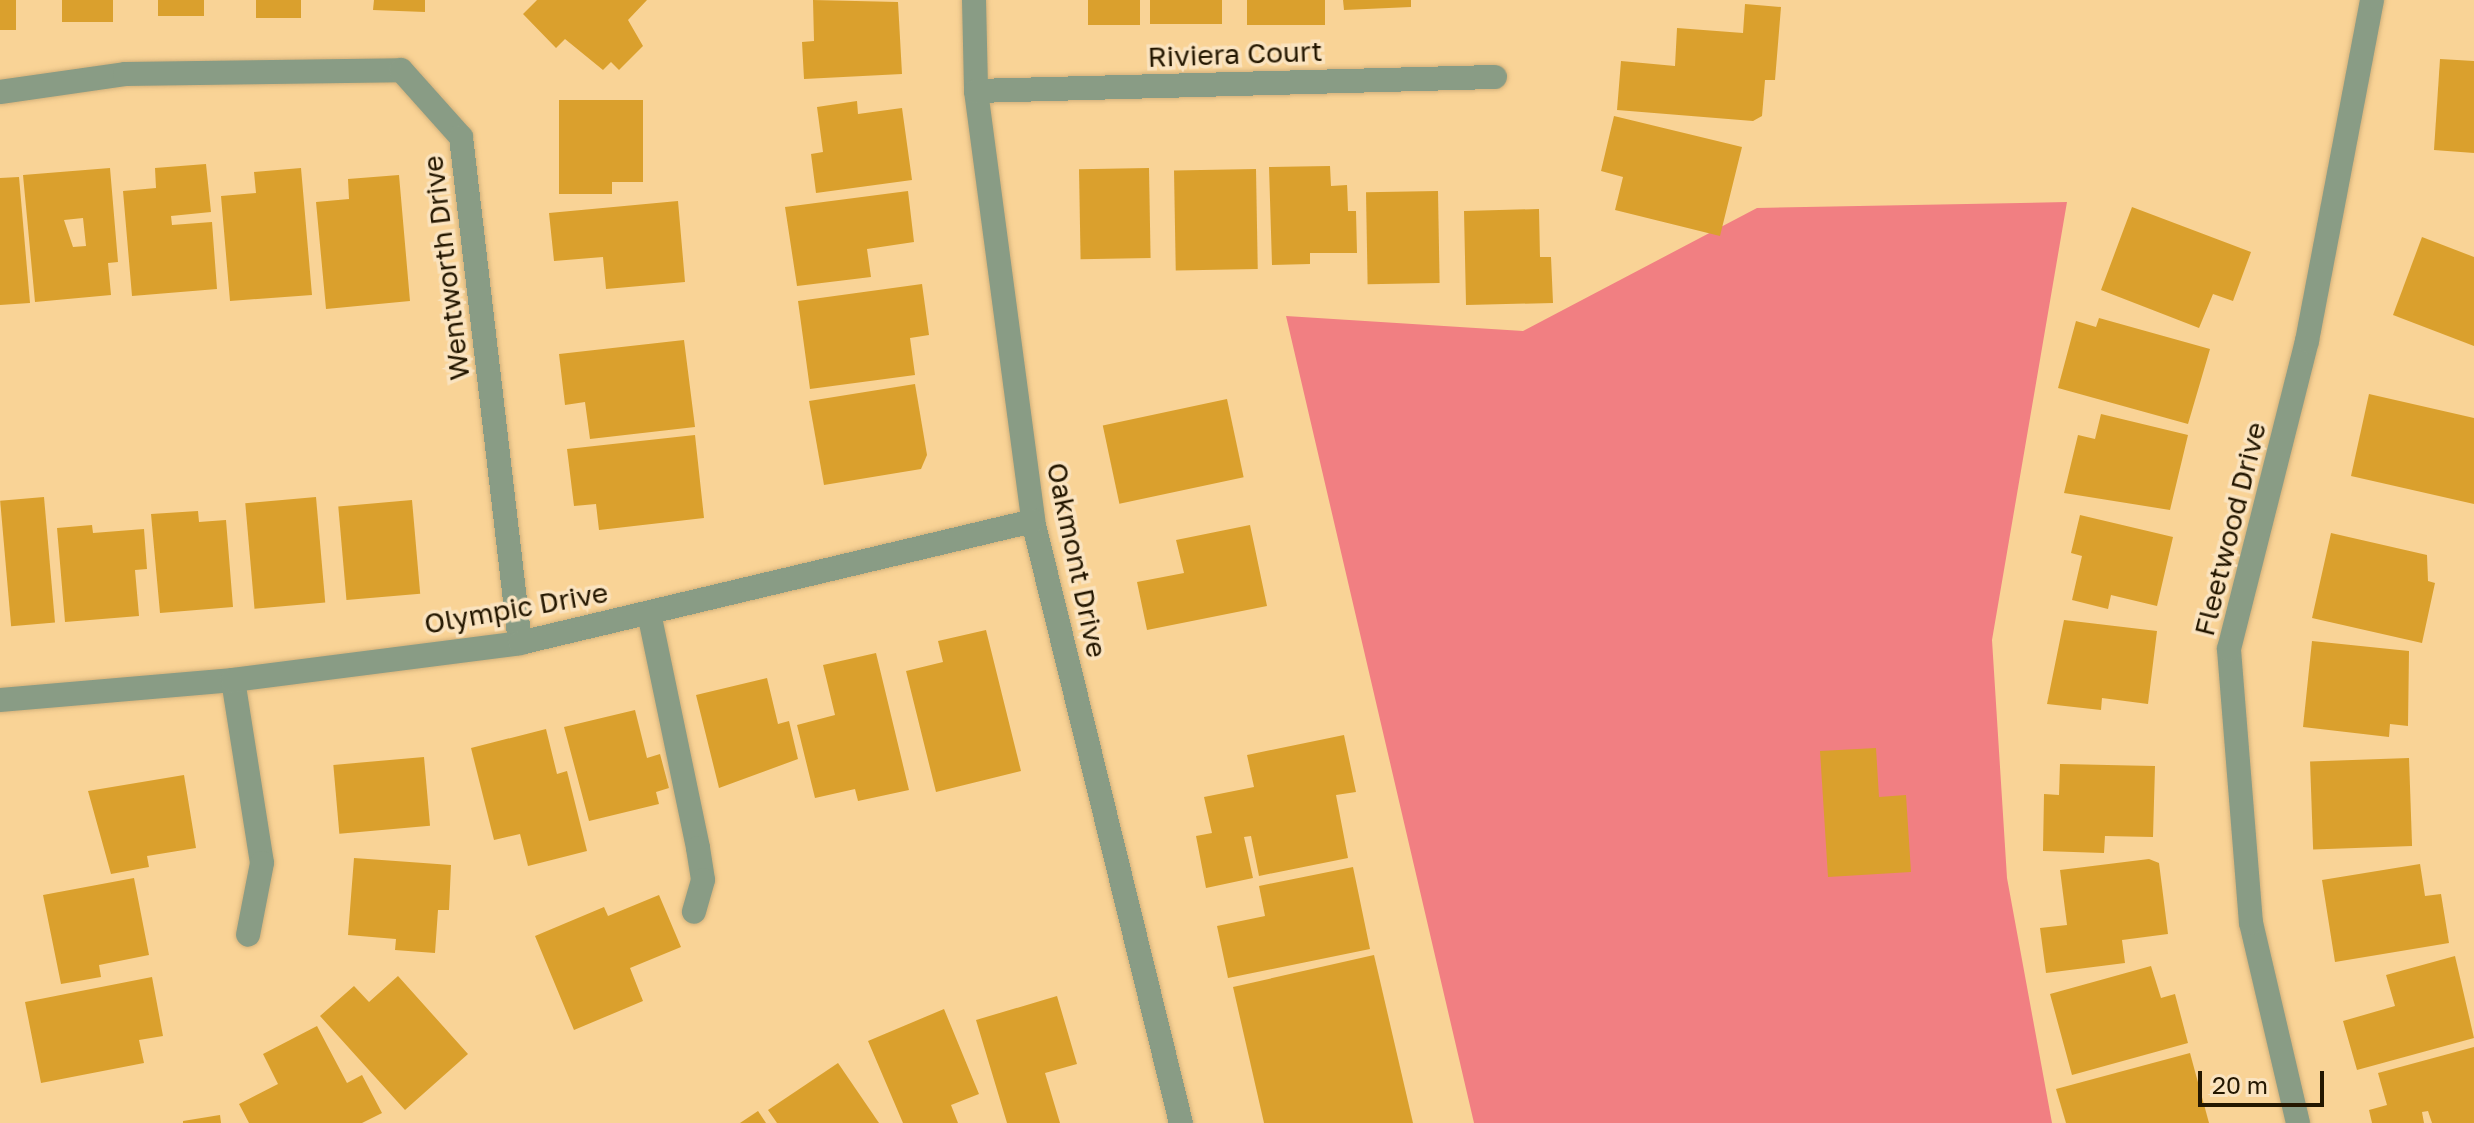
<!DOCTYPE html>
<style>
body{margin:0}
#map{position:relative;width:2474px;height:1123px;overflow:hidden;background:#f9d396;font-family:"Golos Text",sans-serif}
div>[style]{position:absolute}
.forest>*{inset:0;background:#f17f82}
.building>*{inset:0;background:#daa02d;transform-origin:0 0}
.roads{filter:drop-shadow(0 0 2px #d3b17b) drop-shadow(0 0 2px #d3b17b)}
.minor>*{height:24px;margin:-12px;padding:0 12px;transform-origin:12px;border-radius:12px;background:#899c85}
span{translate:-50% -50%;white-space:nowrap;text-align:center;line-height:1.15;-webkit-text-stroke:7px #fae3bf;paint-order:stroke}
.street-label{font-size:28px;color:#241700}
.scale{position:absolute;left:2198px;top:1071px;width:126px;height:36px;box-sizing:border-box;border:4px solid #241700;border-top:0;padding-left:10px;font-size:24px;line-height:28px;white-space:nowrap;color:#241700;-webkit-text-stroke:6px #fae3bf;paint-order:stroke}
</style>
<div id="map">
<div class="forest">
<div style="clip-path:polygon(2067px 202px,1992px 640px,2007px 878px,2052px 1123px,1474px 1123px,1286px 316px,1523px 331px,1757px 208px)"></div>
</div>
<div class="building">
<div style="left:0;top:0;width:16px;height:30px"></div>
<div style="left:62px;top:0;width:51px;height:22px"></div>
<div style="left:158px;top:0;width:46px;height:16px"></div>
<div style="left:256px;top:0;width:45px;height:18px"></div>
<div style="clip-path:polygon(374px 0,425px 0,425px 12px,373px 10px)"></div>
<div style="clip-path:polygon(537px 0,647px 0,628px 20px,643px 46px,619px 70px,611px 62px,603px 70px,565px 39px,556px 48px,523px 14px)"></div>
<div style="clip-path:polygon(813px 0,898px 2px,902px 74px,804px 79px,802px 42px,814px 41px)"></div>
<div style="left:1088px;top:0;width:52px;height:25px"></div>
<div style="left:1150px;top:0;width:72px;height:24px"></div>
<div style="left:1247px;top:0;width:78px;height:25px"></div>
<div style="clip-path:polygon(1343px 0,1411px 0,1411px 7px,1344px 10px)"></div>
<div style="clip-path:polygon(1745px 4px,1781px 7px,1775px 80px,1765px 80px,1762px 116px,1753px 121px,1617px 110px,1621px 61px,1675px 66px,1677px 28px,1743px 33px)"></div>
<div style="clip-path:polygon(2440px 59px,2474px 61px,2474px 153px,2434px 150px)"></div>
<div style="clip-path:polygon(559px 100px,643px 100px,643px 182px,612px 182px,612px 194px,559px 194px)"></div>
<div style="clip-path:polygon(857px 101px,858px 114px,902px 108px,912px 180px,816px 193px,811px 154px,823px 152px,817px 107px)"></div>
<div style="clip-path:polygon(1614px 116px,1742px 147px,1720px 236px,1615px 210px,1623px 177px,1601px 171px)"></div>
<div style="clip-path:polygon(206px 164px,211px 212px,171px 216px,172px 225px,212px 222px,217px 289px,132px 296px,123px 191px,156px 188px,155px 168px)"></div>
<div style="clip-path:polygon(1330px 166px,1331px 186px,1347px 185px,1348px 211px,1356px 211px,1357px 253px,1310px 253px,1310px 264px,1272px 265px,1269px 167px)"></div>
<div style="clip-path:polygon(evenodd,110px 168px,118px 262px,108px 263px,111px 295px,35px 302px,23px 175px,110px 168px,83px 218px,86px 246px,73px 247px,64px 220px,83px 218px)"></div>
<div style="clip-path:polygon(301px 168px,312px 295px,230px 301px,221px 196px,256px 193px,254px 172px)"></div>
<div style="left:1149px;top:168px;width:90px;height:70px;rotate:89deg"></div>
<div style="left:1256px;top:169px;width:100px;height:82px;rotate:89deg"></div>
<div style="clip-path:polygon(399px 175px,410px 301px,326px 309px,316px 202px,349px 199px,348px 179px)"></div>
<div style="clip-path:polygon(19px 177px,30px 303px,0 305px,0 178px)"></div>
<div style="clip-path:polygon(908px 191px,914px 242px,867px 249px,871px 277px,797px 286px,785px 207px)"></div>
<div style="left:1438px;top:191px;width:92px;height:72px;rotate:89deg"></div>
<div style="clip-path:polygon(678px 201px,685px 282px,606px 289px,603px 257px,554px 261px,549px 213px)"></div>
<div style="clip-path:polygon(2132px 207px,2251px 252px,2233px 301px,2213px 294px,2199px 328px,2101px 290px)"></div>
<div style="clip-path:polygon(1539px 209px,1540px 257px,1551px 257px,1553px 303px,1466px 305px,1464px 211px)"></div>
<div style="clip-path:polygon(2422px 237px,2474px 257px,2474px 346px,2393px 315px)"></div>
<div style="clip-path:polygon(922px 284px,929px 335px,910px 338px,915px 375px,810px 389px,798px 301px)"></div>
<div style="clip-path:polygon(2099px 318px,2210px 349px,2188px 424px,2058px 388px,2076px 321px,2096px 327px)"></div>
<div style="clip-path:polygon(684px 340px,695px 427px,590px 439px,585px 402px,565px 405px,559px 354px)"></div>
<div style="clip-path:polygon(915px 384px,927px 455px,921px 469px,824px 485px,809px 401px)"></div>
<div style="clip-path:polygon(2369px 394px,2474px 418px,2474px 504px,2351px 476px)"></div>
<div style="left:1227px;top:399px;width:80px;height:127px;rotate:78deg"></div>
<div style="clip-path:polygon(2101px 414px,2188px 435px,2170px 510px,2064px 493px,2078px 435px,2095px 439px)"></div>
<div style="clip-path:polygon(695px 435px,704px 518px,599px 530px,596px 504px,574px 506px,567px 449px)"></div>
<div style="left:44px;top:497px;width:126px;height:44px;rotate:85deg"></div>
<div style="left:316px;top:497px;width:106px;height:71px;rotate:85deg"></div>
<div style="left:412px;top:500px;width:94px;height:74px;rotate:85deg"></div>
<div style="clip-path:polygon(198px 511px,199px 522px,226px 520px,233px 607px,160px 613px,151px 514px)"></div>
<div style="clip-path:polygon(2080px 515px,2173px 537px,2157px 606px,2111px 595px,2108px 609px,2072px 600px,2082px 556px,2071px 553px)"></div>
<div style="clip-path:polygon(92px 525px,93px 533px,144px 529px,147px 569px,135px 570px,139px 616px,65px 622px,57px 528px)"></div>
<div style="clip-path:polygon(1250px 525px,1267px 606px,1147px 630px,1137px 582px,1184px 573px,1176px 540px)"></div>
<div style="clip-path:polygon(2331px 533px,2427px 555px,2428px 581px,2435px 583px,2422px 643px,2312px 618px)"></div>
<div style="clip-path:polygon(2064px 620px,2157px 631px,2148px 704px,2102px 698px,2101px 710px,2047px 704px)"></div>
<div style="clip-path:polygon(986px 630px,1021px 771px,936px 792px,906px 671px,943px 662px,938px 641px)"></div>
<div style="clip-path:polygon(2312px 641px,2409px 651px,2408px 726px,2390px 724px,2389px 737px,2303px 727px)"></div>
<div style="clip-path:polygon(876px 653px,909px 790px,858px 801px,855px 789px,815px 798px,797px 725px,835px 715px,823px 665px)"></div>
<div style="clip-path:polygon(767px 678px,778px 724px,789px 721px,798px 759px,719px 788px,696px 695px)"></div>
<div style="clip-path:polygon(635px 710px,647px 758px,660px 754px,669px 788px,656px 792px,659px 804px,589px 821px,564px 727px)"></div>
<div style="clip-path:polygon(546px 729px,557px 774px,567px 771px,587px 851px,528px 866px,520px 834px,494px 840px,471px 748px)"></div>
<div style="clip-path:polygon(1344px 735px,1356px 792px,1336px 795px,1348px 858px,1259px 876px,1251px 836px,1244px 837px,1253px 878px,1206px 888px,1196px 836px,1212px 833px,1204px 797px,1254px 787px,1247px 755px)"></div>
<div style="clip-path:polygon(1876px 748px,1879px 797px,1906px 795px,1911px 872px,1828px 877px,1820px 751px)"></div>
<div style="left:424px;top:757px;width:69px;height:91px;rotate:85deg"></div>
<div style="left:2409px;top:758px;width:88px;height:99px;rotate:88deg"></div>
<div style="clip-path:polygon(2060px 764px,2155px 766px,2153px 837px,2105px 836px,2104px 853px,2043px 851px,2044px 794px,2059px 795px)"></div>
<div style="clip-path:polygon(184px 775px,196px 848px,147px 856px,149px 867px,111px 874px,88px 791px)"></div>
<div style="clip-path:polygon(354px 858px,451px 865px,449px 910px,438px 910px,435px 953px,395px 950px,396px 939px,348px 935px)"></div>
<div style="clip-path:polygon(2149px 859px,2159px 863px,2168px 934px,2122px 940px,2125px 963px,2046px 973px,2040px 928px,2067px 925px,2060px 870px)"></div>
<div style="clip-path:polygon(2420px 864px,2425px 896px,2441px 894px,2449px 943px,2335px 962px,2322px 880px)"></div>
<div style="clip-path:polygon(1353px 867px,1370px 949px,1228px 978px,1217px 926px,1265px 916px,1259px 886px)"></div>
<div style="clip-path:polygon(134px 878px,149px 955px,99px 965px,101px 977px,61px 984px,43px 895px)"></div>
<div style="clip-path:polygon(659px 895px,681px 947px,630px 968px,643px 1001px,574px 1030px,535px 936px,604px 907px,608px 916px)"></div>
<div style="clip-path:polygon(1374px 955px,1413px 1123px,1264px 1123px,1233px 987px)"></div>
<div style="clip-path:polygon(2455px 956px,2474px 1038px,2357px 1070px,2343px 1021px,2395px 1006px,2386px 975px)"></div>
<div style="clip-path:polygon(2151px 966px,2161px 998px,2175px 994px,2188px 1043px,2072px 1075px,2050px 994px)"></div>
<div style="clip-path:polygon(398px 976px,468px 1054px,405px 1110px,320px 1016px,354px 986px,369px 1002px)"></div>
<div style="clip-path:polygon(152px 977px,163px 1036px,139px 1040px,144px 1063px,41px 1083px,25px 1002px)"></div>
<div style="clip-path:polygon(1057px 996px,1077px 1064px,1045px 1073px,1060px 1123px,1007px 1123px,976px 1020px)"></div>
<div style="clip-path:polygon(944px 1009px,979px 1094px,951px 1105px,958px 1123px,903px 1123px,868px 1041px)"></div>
<div style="clip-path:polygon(317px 1026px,347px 1083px,362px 1075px,382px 1113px,362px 1123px,249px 1123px,239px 1104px,278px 1084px,263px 1054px)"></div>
<div style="clip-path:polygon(2474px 1047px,2474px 1123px,2432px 1123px,2428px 1111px,2422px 1112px,2424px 1123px,2372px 1123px,2369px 1110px,2387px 1105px,2378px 1073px)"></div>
<div style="clip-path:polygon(2190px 1053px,2209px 1123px,2066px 1123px,2056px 1089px)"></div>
<div style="clip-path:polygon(838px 1063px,879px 1123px,777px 1123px,768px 1110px)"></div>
<div style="clip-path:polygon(758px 1111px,766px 1123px,740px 1123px)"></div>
<div style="clip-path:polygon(220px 1115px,221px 1123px,183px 1123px,183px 1121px)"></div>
</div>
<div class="roads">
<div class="minor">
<div style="left:974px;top:0;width:91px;rotate:88.7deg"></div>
<div style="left:976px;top:91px;width:434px;rotate:82.4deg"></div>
<div style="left:1033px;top:521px;width:620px;rotate:76.19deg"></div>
<div style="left:976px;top:91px;width:519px;rotate:-1.55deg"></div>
<div style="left:0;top:92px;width:126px;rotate:-8.2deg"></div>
<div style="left:125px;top:74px;width:276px;rotate:-0.8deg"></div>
<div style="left:401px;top:70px;width:90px;rotate:48.2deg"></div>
<div style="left:461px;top:137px;width:509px;rotate:83.35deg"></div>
<div style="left:649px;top:613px;width:240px;rotate:78.2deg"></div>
<div style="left:698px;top:848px;width:32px;rotate:81deg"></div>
<div style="left:703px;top:880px;width:33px;rotate:106deg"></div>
<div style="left:233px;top:680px;width:185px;rotate:81deg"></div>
<div style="left:262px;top:863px;width:73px;rotate:101deg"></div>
<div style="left:0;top:700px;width:234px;rotate:-4.9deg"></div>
<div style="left:233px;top:680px;width:289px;rotate:-7.3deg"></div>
<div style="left:520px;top:643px;width:527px;rotate:-13.38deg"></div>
<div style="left:2298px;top:1123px;width:205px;rotate:-103.2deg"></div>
<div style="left:2251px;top:923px;width:275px;rotate:-94.6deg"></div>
<div style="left:2229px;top:649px;width:318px;rotate:-75.8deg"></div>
<div style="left:2307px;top:341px;width:347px;rotate:-79.2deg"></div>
</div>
</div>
<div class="street-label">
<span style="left:1235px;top:54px;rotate:-2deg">Riviera Court</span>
<span style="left:446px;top:268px;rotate:-97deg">Wentworth Drive</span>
<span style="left:2230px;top:529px;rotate:-76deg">Fleetwood Drive</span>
<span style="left:1077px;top:560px;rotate:78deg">Oakmont Drive</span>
<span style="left:516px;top:608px;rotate:-10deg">Olympic Drive</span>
</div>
<div class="scale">20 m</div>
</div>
